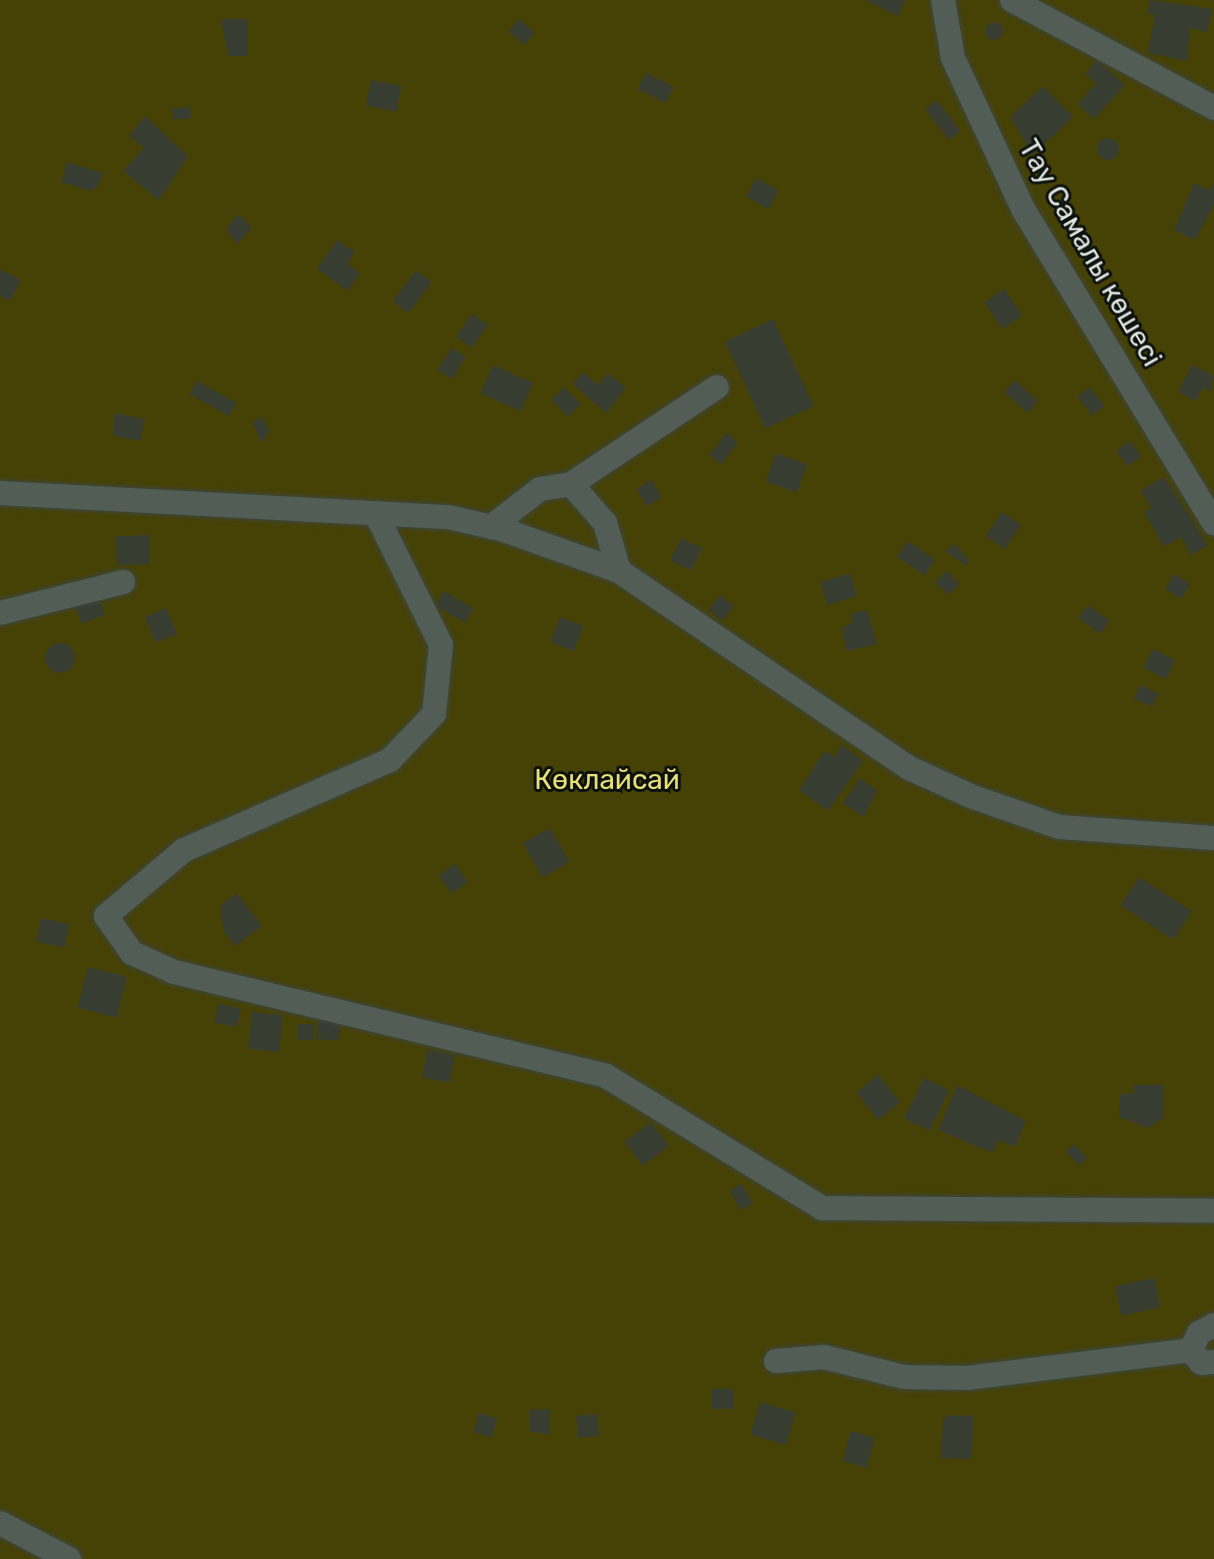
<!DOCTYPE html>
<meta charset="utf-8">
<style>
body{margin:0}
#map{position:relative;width:1214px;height:1559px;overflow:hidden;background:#212b23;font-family:Rubik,sans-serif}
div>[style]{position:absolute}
.green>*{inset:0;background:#464206;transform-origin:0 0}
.building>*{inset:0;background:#383d32;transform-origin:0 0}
.round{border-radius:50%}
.roads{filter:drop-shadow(0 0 2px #3d463f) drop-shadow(0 0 2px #3d463f)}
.minor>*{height:24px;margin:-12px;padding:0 12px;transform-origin:12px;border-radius:12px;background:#525e55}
span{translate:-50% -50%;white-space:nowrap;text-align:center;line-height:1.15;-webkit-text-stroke:6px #0e120f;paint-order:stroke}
.street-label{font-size:28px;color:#e0e7e1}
.park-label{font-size:28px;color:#e8e177}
</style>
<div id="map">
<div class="green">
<div style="left:0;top:0;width:1214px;height:1559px"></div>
</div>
<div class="building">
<div style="clip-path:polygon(866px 0,906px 0,898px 16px)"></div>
<div style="clip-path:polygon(1150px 0,1212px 9px,1207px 32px,1190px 28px,1187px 61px,1148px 53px,1155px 15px,1147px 13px)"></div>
<div style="clip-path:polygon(221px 19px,247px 19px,248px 56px,228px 56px)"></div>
<div style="left:519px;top:19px;width:21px;height:16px;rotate:41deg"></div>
<div class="round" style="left:985px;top:22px;width:18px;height:18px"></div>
<div style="clip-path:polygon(1097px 60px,1125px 85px,1094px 119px,1078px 104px,1096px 83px,1085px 73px)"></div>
<div style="left:646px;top:73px;width:31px;height:18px;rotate:27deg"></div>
<div style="left:371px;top:80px;width:31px;height:26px;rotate:11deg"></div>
<div style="clip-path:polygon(1043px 86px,1073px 117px,1033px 155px,1010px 117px)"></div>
<div style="left:937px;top:100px;width:39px;height:15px;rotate:53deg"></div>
<div style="left:190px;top:107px;width:11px;height:18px;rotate:85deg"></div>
<div style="clip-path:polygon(145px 116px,188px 156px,159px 200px,123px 171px,144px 148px,129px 136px)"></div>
<div class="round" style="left:1097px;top:138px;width:22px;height:22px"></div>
<div style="clip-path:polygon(67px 162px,103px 173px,99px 185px,91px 191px,61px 182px)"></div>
<div style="left:756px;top:178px;width:26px;height:21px;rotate:29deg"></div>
<div style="clip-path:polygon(1194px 183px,1210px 190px,1214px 183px,1214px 204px,1195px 240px,1174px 230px)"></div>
<div style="clip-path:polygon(238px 214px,252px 227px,237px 244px,226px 229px)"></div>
<div style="clip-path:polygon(337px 240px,355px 252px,347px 264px,360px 273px,348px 291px,317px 269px)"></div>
<div style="clip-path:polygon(0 269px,21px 280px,10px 301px,0 296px)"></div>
<div style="left:416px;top:270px;width:20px;height:39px;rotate:37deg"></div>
<div style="left:1004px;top:289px;width:32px;height:24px;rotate:55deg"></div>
<div style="left:472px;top:314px;width:19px;height:28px;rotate:35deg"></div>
<div style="left:773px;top:319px;width:96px;height:53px;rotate:65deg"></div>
<div style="left:451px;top:348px;width:17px;height:26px;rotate:31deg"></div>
<div style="left:493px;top:365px;width:44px;height:31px;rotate:24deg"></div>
<div style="clip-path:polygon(1192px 365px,1214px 376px,1210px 392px,1203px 387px,1196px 401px,1178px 392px)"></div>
<div style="clip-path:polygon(583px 372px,598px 385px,608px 373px,626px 388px,606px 413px,573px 384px)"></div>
<div style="left:1015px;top:380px;width:31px;height:16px;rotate:42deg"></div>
<div style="left:197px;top:381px;width:45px;height:15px;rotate:29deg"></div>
<div style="left:564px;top:387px;width:24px;height:18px;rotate:45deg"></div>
<div style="left:1090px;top:387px;width:24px;height:16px;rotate:52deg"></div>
<div style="clip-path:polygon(113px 413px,145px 419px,140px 441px,114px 436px)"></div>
<div style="clip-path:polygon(263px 417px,269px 431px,262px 443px,252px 422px)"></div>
<div style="left:726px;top:433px;width:15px;height:28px;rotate:37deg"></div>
<div style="left:1130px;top:441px;width:19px;height:17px;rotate:54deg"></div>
<div style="left:776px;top:453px;width:33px;height:30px;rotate:20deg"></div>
<div style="clip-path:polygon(1164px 477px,1208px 545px,1191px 555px,1181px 537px,1164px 547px,1144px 512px,1151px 508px,1141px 490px)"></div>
<div style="left:652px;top:480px;width:20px;height:18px;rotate:60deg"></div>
<div style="left:1002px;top:512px;width:23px;height:29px;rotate:34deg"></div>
<div style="left:149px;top:535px;width:29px;height:33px;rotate:88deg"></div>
<div style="left:681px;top:538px;width:23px;height:25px;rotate:25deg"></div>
<div style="left:908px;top:541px;width:33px;height:19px;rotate:35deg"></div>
<div style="clip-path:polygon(955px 544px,969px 561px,967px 566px,945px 551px)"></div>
<div style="left:947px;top:571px;width:18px;height:16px;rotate:47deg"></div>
<div style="left:850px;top:573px;width:24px;height:31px;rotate:73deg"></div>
<div style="left:1174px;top:574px;width:19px;height:17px;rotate:32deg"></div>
<div style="left:444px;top:591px;width:34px;height:17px;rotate:30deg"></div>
<div style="left:720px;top:595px;width:18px;height:19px;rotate:38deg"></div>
<div style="left:98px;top:597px;width:19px;height:25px;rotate:69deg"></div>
<div style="left:1088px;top:605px;width:27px;height:16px;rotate:36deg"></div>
<div style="left:166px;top:608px;width:28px;height:23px;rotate:67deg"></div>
<div style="clip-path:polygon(867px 610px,877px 644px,847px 651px,842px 628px,852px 623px,850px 614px)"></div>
<div style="left:560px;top:617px;width:25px;height:27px;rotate:21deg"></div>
<div class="round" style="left:45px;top:643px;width:30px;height:30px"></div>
<div style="left:1153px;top:649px;width:25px;height:21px;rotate:27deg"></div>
<div style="left:1140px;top:685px;width:20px;height:15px;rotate:24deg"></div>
<div style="clip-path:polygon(842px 745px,863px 761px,828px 811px,799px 790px,825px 751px,834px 757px)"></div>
<div style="clip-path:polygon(860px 778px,877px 790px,864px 817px,843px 803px)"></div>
<div style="left:550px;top:828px;width:39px;height:31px;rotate:60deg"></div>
<div style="left:455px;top:864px;width:22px;height:20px;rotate:54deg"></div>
<div style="left:1139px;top:877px;width:63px;height:34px;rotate:33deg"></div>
<div style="clip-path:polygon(237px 893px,262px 926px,235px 946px,223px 930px,221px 905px)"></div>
<div style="left:41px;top:918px;width:29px;height:24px;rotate:12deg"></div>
<div style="left:88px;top:967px;width:40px;height:42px;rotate:14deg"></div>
<div style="left:218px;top:1004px;width:23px;height:19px;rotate:10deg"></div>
<div style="left:252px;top:1012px;width:31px;height:37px;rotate:6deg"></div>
<div style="left:318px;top:1021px;width:22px;height:18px;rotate:5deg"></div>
<div style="left:297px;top:1024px;width:16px;height:16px"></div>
<div style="left:427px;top:1050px;width:28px;height:28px;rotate:10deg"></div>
<div style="left:878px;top:1075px;width:35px;height:28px;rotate:51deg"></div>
<div style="left:924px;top:1078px;width:28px;height:45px;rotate:26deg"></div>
<div style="clip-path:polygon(957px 1085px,1026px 1121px,1015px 1147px,998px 1140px,993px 1153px,938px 1130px)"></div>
<div style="clip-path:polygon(1134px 1085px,1163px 1085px,1163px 1118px,1149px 1128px,1119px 1117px,1120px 1094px,1134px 1094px)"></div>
<div style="left:651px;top:1122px;width:30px;height:33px;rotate:53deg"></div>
<div style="left:1074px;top:1144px;width:19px;height:11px;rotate:47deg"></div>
<div style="left:742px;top:1184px;width:22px;height:14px;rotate:60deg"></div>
<div style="left:1154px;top:1278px;width:30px;height:40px;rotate:78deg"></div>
<div style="left:734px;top:1389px;width:20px;height:22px;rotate:90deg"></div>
<div style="left:760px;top:1402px;width:37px;height:34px;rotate:16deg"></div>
<div style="clip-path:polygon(549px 1409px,550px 1435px,530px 1431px,529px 1410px)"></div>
<div style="left:479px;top:1413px;width:19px;height:20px;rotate:16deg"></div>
<div style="left:597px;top:1414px;width:22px;height:21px;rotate:85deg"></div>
<div style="clip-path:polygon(950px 1415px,973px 1416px,972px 1459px,941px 1458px,943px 1419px)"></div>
<div style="left:851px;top:1431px;width:25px;height:31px;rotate:16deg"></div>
</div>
<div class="roads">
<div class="minor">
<div style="left:943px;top:0;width:59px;rotate:80.2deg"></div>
<div style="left:953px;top:58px;width:166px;rotate:65.1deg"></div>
<div style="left:1023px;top:209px;width:368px;rotate:58.7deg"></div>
<div style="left:1012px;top:0;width:229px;rotate:28.1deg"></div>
<div style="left:571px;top:484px;width:175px;rotate:-33.6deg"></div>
<div style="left:0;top:493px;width:449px;rotate:3.1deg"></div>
<div style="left:448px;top:517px;width:54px;rotate:12.8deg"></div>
<div style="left:501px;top:529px;width:125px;rotate:19.6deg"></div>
<div style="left:619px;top:571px;width:351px;rotate:34.2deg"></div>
<div style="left:909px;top:768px;width:70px;rotate:24.4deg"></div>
<div style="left:973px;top:797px;width:91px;rotate:19.2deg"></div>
<div style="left:1059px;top:827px;width:155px;rotate:4.1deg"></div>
<div style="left:376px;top:514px;width:146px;rotate:63.6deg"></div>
<div style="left:441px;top:645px;width:69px;rotate:95.8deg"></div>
<div style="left:434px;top:714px;width:64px;rotate:133.7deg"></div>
<div style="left:390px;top:760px;width:225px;rotate:156.4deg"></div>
<div style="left:184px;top:850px;width:102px;rotate:139.8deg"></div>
<div style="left:106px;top:916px;width:45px;rotate:54.9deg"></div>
<div style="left:132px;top:953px;width:46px;rotate:24.3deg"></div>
<div style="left:174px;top:972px;width:444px;rotate:13.5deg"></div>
<div style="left:606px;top:1076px;width:253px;rotate:31.4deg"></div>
<div style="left:822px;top:1208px;width:392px;rotate:0.4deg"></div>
<div style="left:491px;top:527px;width:62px;rotate:-37.8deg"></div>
<div style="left:540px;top:489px;width:31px;rotate:-9deg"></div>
<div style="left:571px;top:484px;width:52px;rotate:48.9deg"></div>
<div style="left:605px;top:523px;width:50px;rotate:73.7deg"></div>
<div style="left:0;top:613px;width:127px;rotate:-14.1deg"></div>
<div style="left:1214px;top:1325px;width:17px;rotate:152deg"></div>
<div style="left:1199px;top:1333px;width:19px;rotate:115deg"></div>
<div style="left:1191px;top:1350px;width:16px;rotate:52deg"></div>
<div style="left:1201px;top:1363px;width:13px;rotate:-4deg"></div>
<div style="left:776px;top:1361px;width:48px;rotate:-4.8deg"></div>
<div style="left:824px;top:1357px;width:82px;rotate:14deg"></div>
<div style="left:904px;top:1377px;width:63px;rotate:0.9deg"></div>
<div style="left:967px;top:1378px;width:226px;rotate:-7.1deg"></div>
<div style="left:0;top:1523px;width:78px;rotate:27.6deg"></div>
</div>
</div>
<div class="street-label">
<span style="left:1090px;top:253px;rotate:60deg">Тау Самалы көшесі</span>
</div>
<div class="park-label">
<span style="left:607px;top:780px">Көклайсай</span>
</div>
</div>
